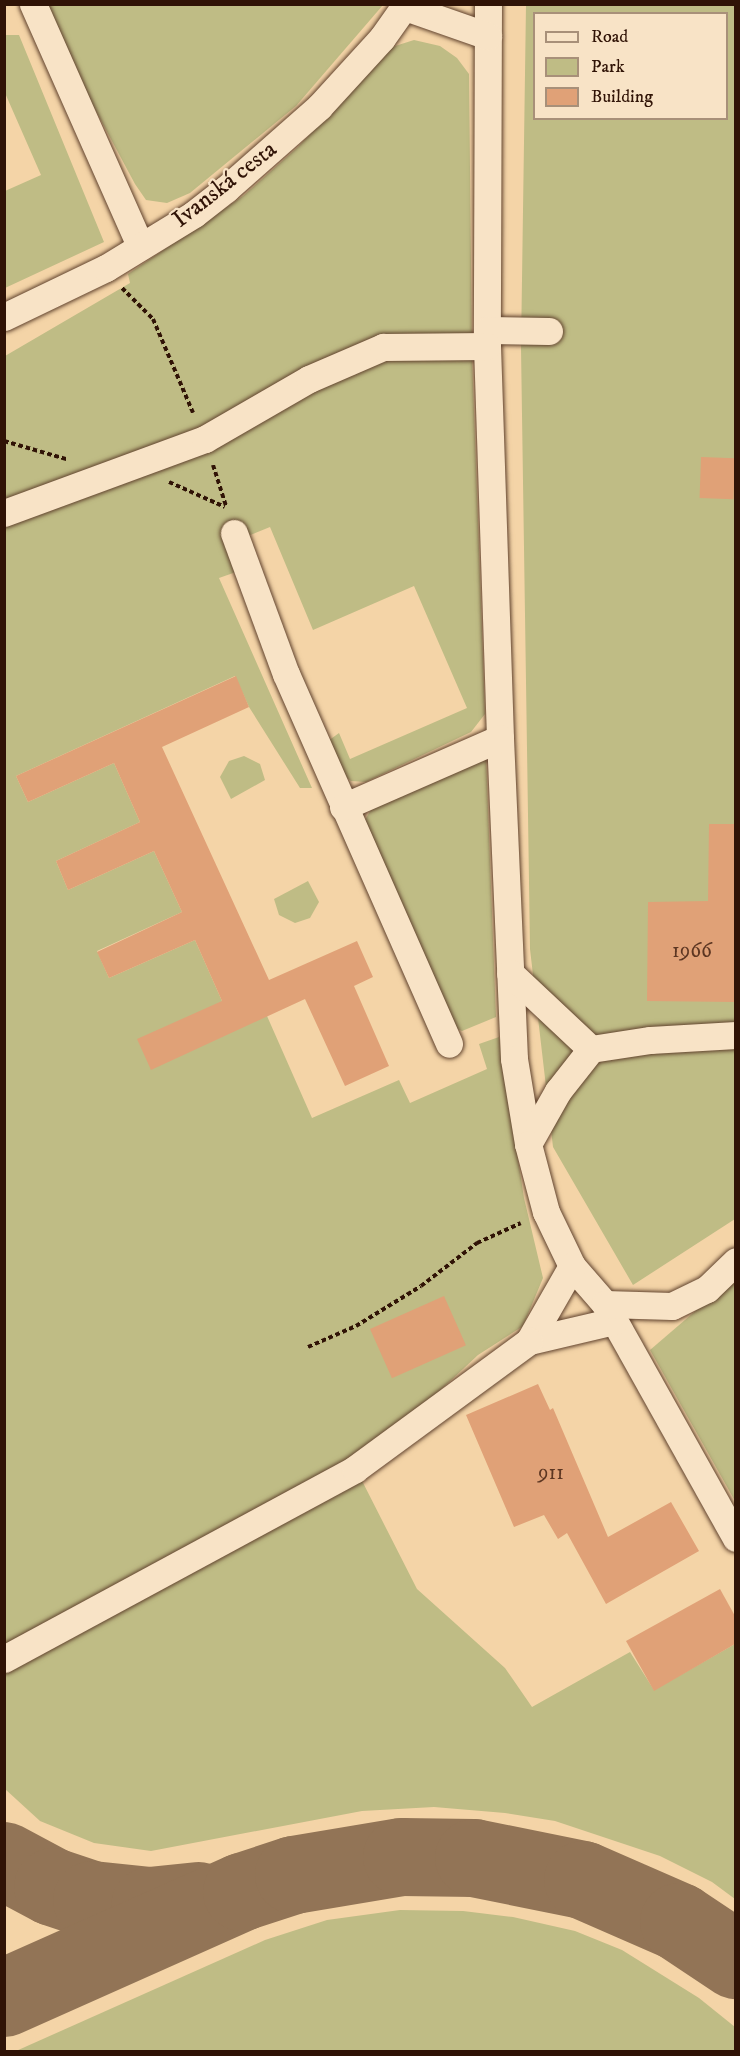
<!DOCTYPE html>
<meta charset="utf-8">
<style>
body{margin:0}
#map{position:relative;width:740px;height:2056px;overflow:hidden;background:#f4d4a7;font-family:"IM FELL DW Pica",serif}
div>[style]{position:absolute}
.green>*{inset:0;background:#bfbc85}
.taxiway>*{height:78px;margin:-39px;padding:0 39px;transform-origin:39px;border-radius:39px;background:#927456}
.building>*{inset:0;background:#e0a177;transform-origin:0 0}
.path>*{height:4px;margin-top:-2px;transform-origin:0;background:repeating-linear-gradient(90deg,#301306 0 4.5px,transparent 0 7.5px)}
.roads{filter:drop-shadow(0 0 2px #61432e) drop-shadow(0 0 2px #61432e)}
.minor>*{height:27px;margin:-13.5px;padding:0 13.5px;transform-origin:13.5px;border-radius:13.5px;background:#f8e3c6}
span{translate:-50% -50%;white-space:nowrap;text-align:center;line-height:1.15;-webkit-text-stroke:4.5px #f8e3c6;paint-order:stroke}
.number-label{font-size:21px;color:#5c3622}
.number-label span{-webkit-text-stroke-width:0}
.street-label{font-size:24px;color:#301306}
.frame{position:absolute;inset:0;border:6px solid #301306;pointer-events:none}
.legend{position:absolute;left:533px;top:12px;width:195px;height:108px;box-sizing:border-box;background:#f8e3c6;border:2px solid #a89079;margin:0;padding:8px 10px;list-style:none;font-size:18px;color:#301306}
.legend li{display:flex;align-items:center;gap:12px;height:30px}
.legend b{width:30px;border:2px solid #a89079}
</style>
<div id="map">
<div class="green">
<div style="clip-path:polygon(47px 5px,383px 5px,296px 106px,190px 193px,167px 203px,146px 200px,135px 184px,83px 87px)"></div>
<div style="clip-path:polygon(evenodd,526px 5px,735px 5px,735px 1219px,633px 1285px,553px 1147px,530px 949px,521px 348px,526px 5px,534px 14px,726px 14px,726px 118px,534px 118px,534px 14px)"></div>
<div style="clip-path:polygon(5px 35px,19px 35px,104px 242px,5px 288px,5px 191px,41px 175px,5px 93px)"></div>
<div style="clip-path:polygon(414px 40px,440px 46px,457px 58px,469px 74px,472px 356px,485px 714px,471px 732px,366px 782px,351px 781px,341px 773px,328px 741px,339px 733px,350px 759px,467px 708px,414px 586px,313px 630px,270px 527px,248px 536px,236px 572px,219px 578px,312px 788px,300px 788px,249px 707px,235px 676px,16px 776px,28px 802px,114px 763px,140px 822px,56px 861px,68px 890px,154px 851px,182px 912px,97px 951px,109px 978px,195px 940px,222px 1001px,267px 1016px,312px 1118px,399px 1080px,410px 1103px,487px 1069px,479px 1044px,499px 1037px,524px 1198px,543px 1278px,523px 1326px,478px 1355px,356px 1469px,417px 1589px,505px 1668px,532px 1707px,630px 1652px,654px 1690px,735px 1644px,735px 1899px,712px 1882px,660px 1856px,555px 1821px,505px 1813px,434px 1807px,362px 1811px,151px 1851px,94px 1843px,40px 1821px,5px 1789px,5px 356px,130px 283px,128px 274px,243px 196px,298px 147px,392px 47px)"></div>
<div style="clip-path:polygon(244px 756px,260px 764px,265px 780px,231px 799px,220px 777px,229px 761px)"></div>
<div style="clip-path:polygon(486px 756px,496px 1017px,462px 1031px,455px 1028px,365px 820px,373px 806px)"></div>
<div style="clip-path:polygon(308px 881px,319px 902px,310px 918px,295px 923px,279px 915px,274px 899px)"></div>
<div style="clip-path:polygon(735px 1277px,735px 1501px,650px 1350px)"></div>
<div style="clip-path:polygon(400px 1910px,463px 1911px,513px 1917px,575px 1931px,622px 1950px,699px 1998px,735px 2027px,735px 2051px,16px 2051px,265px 1940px,327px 1920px)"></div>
</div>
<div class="taxiway">
<div style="left:4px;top:1861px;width:55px;rotate:28deg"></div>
<div style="left:53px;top:1887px;width:41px;rotate:18.4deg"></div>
<div style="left:92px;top:1900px;width:58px;rotate:5.9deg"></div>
<div style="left:150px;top:1906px;width:49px;rotate:-5.8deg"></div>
<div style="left:4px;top:1998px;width:261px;rotate:-24deg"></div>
<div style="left:242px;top:1892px;width:55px;rotate:-18.1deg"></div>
<div style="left:294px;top:1875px;width:109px;rotate:-9.5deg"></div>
<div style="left:402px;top:1857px;width:72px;rotate:0.8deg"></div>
<div style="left:474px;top:1858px;width:111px;rotate:11.4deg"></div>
<div style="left:583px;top:1880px;width:105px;rotate:23.6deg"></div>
<div style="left:679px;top:1922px;width:69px;rotate:33.7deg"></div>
</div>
<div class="building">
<div style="left:701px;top:457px;width:34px;height:41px;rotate:2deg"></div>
<div style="clip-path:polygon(236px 676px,249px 707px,162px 747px,269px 980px,357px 941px,373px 977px,354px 986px,389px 1066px,345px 1086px,305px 999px,151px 1070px,137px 1039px,222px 1001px,195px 940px,109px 978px,97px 952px,182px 912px,154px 851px,68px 890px,56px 861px,140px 822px,114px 763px,28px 802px,16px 776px)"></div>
<div style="clip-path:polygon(709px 824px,735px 824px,735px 1002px,647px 1001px,648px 902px,708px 901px)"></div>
<div style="left:444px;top:1296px;width:54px;height:81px;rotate:66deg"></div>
<div style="clip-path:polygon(538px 1384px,550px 1410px,553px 1408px,608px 1537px,671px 1502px,699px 1551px,606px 1604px,567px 1533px,558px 1539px,544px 1515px,514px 1527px,466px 1415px)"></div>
<div style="clip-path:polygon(720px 1589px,735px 1616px,735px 1644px,654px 1691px,626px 1641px)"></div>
</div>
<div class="path">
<div style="left:122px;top:288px;width:44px;rotate:45deg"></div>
<div style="left:153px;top:319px;width:102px;rotate:66.9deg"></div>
<div style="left:4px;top:441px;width:65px;rotate:16.2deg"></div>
<div style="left:213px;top:465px;width:43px;rotate:72.4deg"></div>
<div style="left:169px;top:482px;width:61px;rotate:24.1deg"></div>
<div style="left:308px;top:1347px;width:52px;rotate:-23.6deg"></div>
<div style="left:356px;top:1326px;width:76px;rotate:-31.6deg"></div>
<div style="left:421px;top:1286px;width:71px;rotate:-37.5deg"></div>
<div style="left:477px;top:1243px;width:48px;rotate:-24.4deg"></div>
</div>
<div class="roads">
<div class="minor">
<div style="left:33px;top:4px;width:265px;rotate:66.1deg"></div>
<div style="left:488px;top:4px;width:342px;rotate:90.2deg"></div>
<div style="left:487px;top:346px;width:392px;rotate:88.1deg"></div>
<div style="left:500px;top:738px;width:321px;rotate:87.5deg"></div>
<div style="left:514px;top:1059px;width:86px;rotate:80.6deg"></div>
<div style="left:528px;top:1144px;width:61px;rotate:-60.5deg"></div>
<div style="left:558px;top:1091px;width:53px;rotate:-51.8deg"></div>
<div style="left:405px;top:7px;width:88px;rotate:19.3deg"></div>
<div style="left:4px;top:317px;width:113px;rotate:-25.7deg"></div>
<div style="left:106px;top:268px;width:103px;rotate:-31.5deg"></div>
<div style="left:194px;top:214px;width:41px;rotate:-38deg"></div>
<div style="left:226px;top:189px;width:124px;rotate:-41.4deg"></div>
<div style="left:319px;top:107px;width:93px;rotate:-47.6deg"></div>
<div style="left:382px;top:38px;width:42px;rotate:-54.8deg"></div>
<div style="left:488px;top:330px;width:61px;rotate:0.9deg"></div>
<div style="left:4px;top:513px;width:214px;rotate:-20.2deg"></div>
<div style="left:205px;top:439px;width:120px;rotate:-30deg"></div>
<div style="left:309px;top:379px;width:81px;rotate:-23.4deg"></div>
<div style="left:383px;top:347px;width:104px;rotate:-0.6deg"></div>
<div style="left:234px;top:533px;width:150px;rotate:69.8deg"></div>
<div style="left:286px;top:674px;width:404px;rotate:66.2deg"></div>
<div style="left:343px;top:807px;width:171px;rotate:-23.7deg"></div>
<div style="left:510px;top:973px;width:111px;rotate:43.2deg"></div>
<div style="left:591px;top:1049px;width:60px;rotate:-8.7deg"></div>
<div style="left:650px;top:1040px;width:86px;rotate:-3.3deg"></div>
<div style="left:528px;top:1144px;width:70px;rotate:75.2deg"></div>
<div style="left:546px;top:1212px;width:60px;rotate:64.3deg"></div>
<div style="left:572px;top:1266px;width:50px;rotate:49deg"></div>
<div style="left:605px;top:1304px;width:268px;rotate:60.8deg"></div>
<div style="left:572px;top:1266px;width:86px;rotate:119.8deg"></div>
<div style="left:529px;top:1341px;width:87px;rotate:-13.2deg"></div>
<div style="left:605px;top:1304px;width:67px;rotate:1.7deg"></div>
<div style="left:672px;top:1306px;width:39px;rotate:-26deg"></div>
<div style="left:707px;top:1289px;width:40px;rotate:-44deg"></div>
<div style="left:4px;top:1659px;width:399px;rotate:-28.4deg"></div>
<div style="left:355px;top:1469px;width:216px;rotate:-36.3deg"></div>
</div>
</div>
<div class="number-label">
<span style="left:692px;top:951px">1966</span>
<span style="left:551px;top:1473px">911</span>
</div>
<div class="street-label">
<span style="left:225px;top:185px;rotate:-38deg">Ivanská cesta</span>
</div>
<div class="frame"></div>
<ul class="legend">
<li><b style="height:8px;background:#f8e3c6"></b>Road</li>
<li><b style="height:16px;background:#bfbc85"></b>Park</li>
<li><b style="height:16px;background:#e0a177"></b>Building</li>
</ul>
</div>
